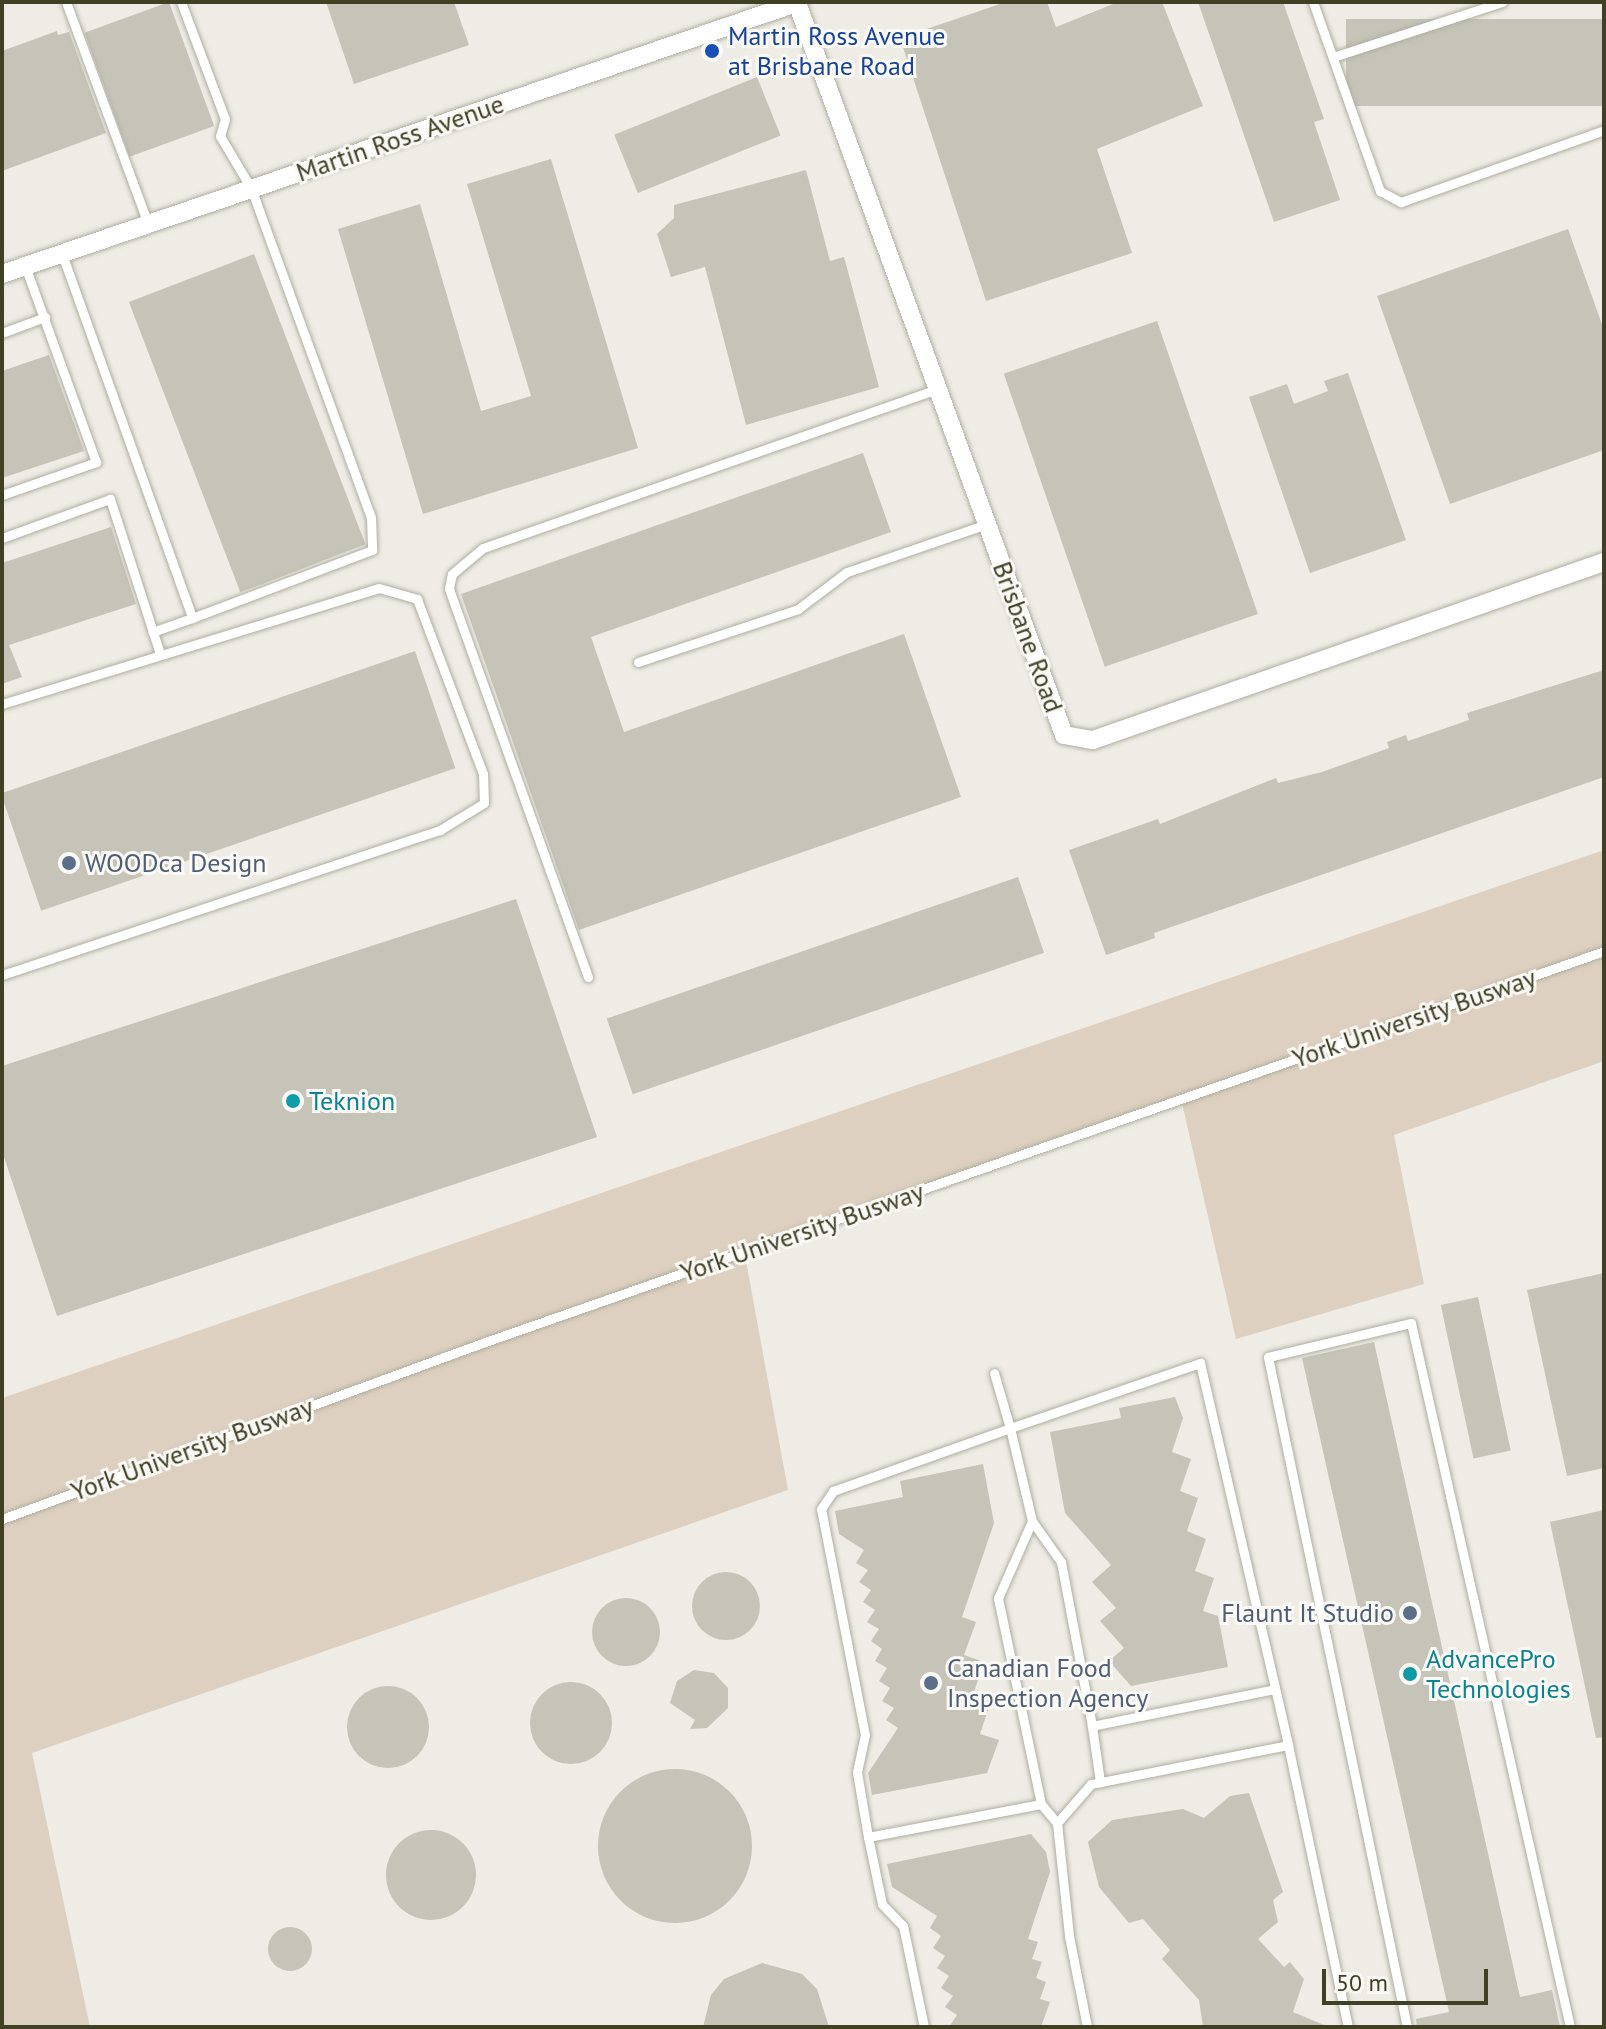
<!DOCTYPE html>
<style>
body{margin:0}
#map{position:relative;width:1606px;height:2029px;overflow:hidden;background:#eeece5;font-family:"PT Sans",sans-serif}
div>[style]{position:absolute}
.green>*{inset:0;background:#ded0c0}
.building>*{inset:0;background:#c6c3b8;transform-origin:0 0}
.round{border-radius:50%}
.roads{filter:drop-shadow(0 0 2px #afaea0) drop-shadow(0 0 2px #afaea0)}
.lane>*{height:9px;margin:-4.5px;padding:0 4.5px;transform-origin:4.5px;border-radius:4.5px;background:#fff}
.street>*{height:18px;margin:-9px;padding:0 9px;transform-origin:9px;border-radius:9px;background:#fff}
.dots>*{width:22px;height:22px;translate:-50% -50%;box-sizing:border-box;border:4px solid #faf9f6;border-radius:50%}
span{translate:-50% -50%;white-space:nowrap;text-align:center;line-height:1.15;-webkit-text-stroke:6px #faf9f6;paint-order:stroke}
.transit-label{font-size:26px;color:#164399}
.left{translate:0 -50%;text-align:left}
.street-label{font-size:26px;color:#404025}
.service-label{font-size:26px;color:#4e5e75}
.right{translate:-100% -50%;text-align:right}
.culture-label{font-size:26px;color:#0d838f}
.frame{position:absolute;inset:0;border:4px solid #404025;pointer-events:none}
.scale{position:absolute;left:1322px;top:1969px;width:166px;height:36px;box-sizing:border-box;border:4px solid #404025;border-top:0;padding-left:10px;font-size:24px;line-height:28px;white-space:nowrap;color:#404025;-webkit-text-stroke:6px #faf9f6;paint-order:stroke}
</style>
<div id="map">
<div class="green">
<div style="clip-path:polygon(1604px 850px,1604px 1061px,1394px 1135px,1424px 1284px,1236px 1339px,1182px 1103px,744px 1250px,788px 1490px,32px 1753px,90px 2027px,2px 2027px,2px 1398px)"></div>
</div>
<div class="building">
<div style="left:169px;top:2px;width:132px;height:90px;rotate:70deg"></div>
<div style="clip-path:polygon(326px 2px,454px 2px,469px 45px,354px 84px)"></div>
<div style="clip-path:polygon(1006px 2px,1047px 2px,1056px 27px,1118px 2px,1162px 2px,1203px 106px,1097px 149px,1132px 253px,986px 301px,900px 38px)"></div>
<div style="clip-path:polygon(1198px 2px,1283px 2px,1324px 119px,1314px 122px,1340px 200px,1274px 222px)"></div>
<div style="left:1604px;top:19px;width:87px;height:258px;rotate:90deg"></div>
<div style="clip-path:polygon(57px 31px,58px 35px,69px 32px,106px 133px,2px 171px,2px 51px)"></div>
<div style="left:757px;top:77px;width:63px;height:154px;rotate:68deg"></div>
<div style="clip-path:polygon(551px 159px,638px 448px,423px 514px,338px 229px,420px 204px,481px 411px,531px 396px,467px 184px)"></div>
<div style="clip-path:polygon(806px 170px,830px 261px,844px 257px,879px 387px,746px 425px,705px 267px,671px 277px,657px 234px,674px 218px,674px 205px)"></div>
<div style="clip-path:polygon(1568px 229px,1604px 330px,1604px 450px,1450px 504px,1377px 296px)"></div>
<div style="left:254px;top:254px;width:311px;height:134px;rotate:69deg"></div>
<div style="left:1157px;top:321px;width:310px;height:162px;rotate:71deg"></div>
<div style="clip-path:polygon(49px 355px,84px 451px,2px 478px,2px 371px)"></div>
<div style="clip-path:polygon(1348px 373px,1406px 540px,1310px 573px,1249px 397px,1287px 384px,1294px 404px,1328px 391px,1324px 381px)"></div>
<div style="clip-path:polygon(863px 453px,891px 532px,591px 637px,624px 732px,904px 634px,961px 797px,579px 930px,461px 594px)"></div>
<div style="clip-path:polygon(111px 527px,136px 604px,9px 645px,22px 677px,2px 684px,2px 563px)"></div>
<div style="left:415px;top:651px;width:124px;height:438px;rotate:71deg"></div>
<div style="clip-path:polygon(1604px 670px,1604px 777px,1154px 933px,1155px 938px,1106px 955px,1069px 850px,1158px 819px,1160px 824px,1276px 778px,1278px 783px,1322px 772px,1389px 748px,1387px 742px,1406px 735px,1408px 741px,1469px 720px,1467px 713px)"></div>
<div style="left:1018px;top:877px;width:80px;height:435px;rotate:71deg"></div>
<div style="clip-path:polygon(516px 899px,597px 1137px,57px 1316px,2px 1151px,2px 1066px)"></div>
<div style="clip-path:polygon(1604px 1273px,1604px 1468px,1567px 1476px,1527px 1290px)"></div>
<div style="left:1478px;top:1297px;width:157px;height:38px;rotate:78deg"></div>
<div style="clip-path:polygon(1374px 1342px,1520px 1997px,1552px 1990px,1560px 2027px,1417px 2027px,1416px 2019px,1449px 2012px,1302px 1358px)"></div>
<div style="clip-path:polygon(1175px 1397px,1183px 1418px,1172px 1452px,1191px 1459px,1180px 1491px,1198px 1498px,1187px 1531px,1206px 1539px,1195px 1571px,1214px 1578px,1203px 1611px,1218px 1616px,1228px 1667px,1131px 1686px,1109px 1661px,1124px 1648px,1100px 1621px,1116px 1608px,1092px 1582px,1111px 1565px,1065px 1513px,1050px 1432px,1121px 1418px,1119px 1408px)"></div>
<div style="clip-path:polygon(983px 1464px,994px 1523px,962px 1617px,976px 1622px,964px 1655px,984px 1662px,973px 1695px,991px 1701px,980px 1734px,999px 1740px,987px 1773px,872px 1795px,868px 1773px,898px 1728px,886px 1720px,894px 1708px,882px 1701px,890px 1688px,879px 1681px,887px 1668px,875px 1661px,882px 1649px,871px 1641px,879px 1629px,867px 1622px,875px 1610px,863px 1602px,871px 1590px,859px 1582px,868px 1570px,856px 1563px,864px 1550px,839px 1534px,835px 1511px,903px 1497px,900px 1481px)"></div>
<div style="clip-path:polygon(1604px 1510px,1604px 1737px,1596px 1738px,1550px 1522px)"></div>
<div class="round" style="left:692px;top:1572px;width:68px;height:68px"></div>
<div class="round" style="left:592px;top:1598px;width:68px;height:68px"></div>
<div style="clip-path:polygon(694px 1670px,714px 1673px,728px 1688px,728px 1708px,707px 1728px,690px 1729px,695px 1720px,670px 1703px,677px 1681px)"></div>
<div class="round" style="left:530px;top:1682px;width:82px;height:82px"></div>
<div class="round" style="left:347px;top:1686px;width:82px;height:82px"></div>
<div class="round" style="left:598px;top:1769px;width:154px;height:154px"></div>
<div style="clip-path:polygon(1249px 1793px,1283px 1892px,1273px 1900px,1278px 1922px,1258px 1939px,1284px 1967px,1290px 1962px,1304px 1979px,1293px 2012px,1329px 2027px,1203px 2027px,1199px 2000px,1162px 1959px,1170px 1950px,1143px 1919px,1129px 1923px,1099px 1887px,1088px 1842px,1112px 1820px,1183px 1809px,1204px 1818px,1230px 1796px)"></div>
<div class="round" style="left:386px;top:1830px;width:90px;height:90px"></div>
<div style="clip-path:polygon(1031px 1834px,1046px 1852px,1050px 1872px,1028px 1939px,1038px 1942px,1032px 1959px,1042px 1962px,1036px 1978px,1046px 1982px,1040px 1999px,1050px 2002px,1041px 2027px,949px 2027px,957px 2015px,945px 2007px,953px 1996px,941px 1988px,949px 1976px,937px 1968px,945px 1956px,933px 1948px,941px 1936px,930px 1928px,937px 1916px,892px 1887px,887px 1864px)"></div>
<div class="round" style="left:268px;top:1927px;width:44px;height:44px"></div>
<div style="clip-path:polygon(762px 1963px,802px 1974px,817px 1989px,829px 2027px,703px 2027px,711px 1995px,724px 1979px)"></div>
</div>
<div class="roads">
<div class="lane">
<div style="left:66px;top:2px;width:237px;rotate:69.7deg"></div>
<div style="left:181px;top:2px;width:125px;rotate:69.4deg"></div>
<div style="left:225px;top:119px;width:18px;rotate:106deg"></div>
<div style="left:220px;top:136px;width:61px;rotate:59.2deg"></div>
<div style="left:251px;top:188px;width:350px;rotate:70deg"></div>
<div style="left:371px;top:517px;width:33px;rotate:88deg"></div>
<div style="left:372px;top:550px;width:192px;rotate:159.3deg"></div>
<div style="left:1313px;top:2px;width:201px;rotate:70.5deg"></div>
<div style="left:1380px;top:191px;width:24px;rotate:28deg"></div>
<div style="left:1401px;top:202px;width:215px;rotate:-19.5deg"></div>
<div style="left:1333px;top:57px;width:178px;rotate:-18deg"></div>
<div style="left:62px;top:254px;width:387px;rotate:70.3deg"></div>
<div style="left:192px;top:618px;width:42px;rotate:160.7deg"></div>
<div style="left:2px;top:333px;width:46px;rotate:-20.4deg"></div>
<div style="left:2px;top:495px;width:100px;rotate:-19.3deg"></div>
<div style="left:96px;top:462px;width:208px;rotate:-109.9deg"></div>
<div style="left:2px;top:538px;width:115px;rotate:-19.9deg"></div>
<div style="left:110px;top:499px;width:163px;rotate:72.1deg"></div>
<div style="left:638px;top:662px;width:169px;rotate:-18.3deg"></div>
<div style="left:798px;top:609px;width:61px;rotate:-37.1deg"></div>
<div style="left:847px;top:572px;width:148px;rotate:-18.9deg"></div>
<div style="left:2px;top:704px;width:394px;rotate:-17.1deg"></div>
<div style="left:379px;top:588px;width:40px;rotate:16deg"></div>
<div style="left:417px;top:599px;width:187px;rotate:69.3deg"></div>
<div style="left:483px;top:774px;width:29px;rotate:88deg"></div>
<div style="left:484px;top:803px;width:52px;rotate:148.5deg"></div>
<div style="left:440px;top:830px;width:461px;rotate:161.7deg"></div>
<div style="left:588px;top:977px;width:413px;rotate:-109.7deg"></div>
<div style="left:449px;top:588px;width:14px;rotate:-78deg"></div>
<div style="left:452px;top:574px;width:40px;rotate:-40deg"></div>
<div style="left:483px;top:548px;width:482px;rotate:-19.3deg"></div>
<div style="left:2px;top:1519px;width:518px;rotate:-20.12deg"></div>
<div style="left:488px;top:1341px;width:1182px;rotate:-19.26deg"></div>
<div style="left:1032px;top:1521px;width:84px;rotate:113.8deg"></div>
<div style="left:998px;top:1598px;width:210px;rotate:78.2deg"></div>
<div style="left:1275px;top:1689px;width:187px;rotate:168.6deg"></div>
<div style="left:1092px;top:1726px;width:167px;rotate:-100.7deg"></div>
<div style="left:1061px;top:1562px;width:50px;rotate:-125.3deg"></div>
<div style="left:1032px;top:1521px;width:96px;rotate:-103.3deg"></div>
<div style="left:1010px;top:1428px;width:201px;rotate:-18.9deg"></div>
<div style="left:1200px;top:1363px;width:392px;rotate:77deg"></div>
<div style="left:1092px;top:1726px;width:57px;rotate:81.9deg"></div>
<div style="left:1057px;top:1823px;width:52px;rotate:-48.9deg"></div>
<div style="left:1091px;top:1784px;width:201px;rotate:-11.2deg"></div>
<div style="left:1288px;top:1745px;width:288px;rotate:78deg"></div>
<div style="left:868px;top:1837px;width:66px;rotate:-99.6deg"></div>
<div style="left:857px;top:1772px;width:38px;rotate:-78deg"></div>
<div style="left:865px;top:1735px;width:230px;rotate:-101deg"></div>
<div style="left:821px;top:1509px;width:22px;rotate:-56deg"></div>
<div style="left:833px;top:1491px;width:188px;rotate:-19.6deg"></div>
<div style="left:1010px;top:1428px;width:57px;rotate:-106.2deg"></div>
<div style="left:924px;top:2027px;width:103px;rotate:-101.7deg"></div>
<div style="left:903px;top:1926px;width:30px;rotate:-134deg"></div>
<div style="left:882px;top:1904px;width:68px;rotate:-101.8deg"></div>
<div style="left:868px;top:1837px;width:176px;rotate:-10.8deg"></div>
<div style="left:1041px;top:1804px;width:25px;rotate:50deg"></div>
<div style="left:1057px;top:1823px;width:114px;rotate:83.9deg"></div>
<div style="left:1069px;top:1936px;width:93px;rotate:78.8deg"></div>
<div style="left:1407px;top:2027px;width:684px;rotate:-101.72deg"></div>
<div style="left:1268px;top:1357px;width:147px;rotate:-13.4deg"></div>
<div style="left:1411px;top:1323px;width:722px;rotate:77.27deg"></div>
</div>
<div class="street">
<div style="left:797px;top:3px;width:779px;rotate:69.96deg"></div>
<div style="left:1064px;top:735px;width:29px;rotate:10deg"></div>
<div style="left:1093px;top:740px;width:541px;rotate:-19.21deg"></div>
<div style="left:2px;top:274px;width:842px;rotate:-18.84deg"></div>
</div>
</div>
<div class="dots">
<div style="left:712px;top:51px;background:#1a4fb4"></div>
<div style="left:69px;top:863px;background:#5c6f8a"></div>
<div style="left:293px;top:1101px;background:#0f9aa8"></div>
<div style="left:1410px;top:1613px;background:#5c6f8a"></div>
<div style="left:1410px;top:1674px;background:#0f9aa8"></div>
<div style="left:931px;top:1683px;background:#5c6f8a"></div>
</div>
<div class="transit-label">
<span class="left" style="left:728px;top:51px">Martin Ross Avenue<br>at Brisbane Road</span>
</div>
<div class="street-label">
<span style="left:400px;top:138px;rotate:-19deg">Martin Ross Avenue</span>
<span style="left:1028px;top:637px;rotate:70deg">Brisbane Road</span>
<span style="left:1414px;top:1018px;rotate:-19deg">York University Busway</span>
<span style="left:802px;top:1232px;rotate:-19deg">York University Busway</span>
<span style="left:192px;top:1449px;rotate:-20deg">York University Busway</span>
</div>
<div class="service-label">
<span class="left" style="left:85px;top:863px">WOODca Design</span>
<span class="right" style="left:1394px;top:1613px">Flaunt It Studio</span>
<span class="left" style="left:947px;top:1683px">Canadian Food<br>Inspection Agency</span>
</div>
<div class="culture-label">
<span class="left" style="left:309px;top:1101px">Teknion</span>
<span class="left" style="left:1426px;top:1674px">AdvancePro<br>Technologies</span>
</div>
<div class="frame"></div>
<div class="scale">50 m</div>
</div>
